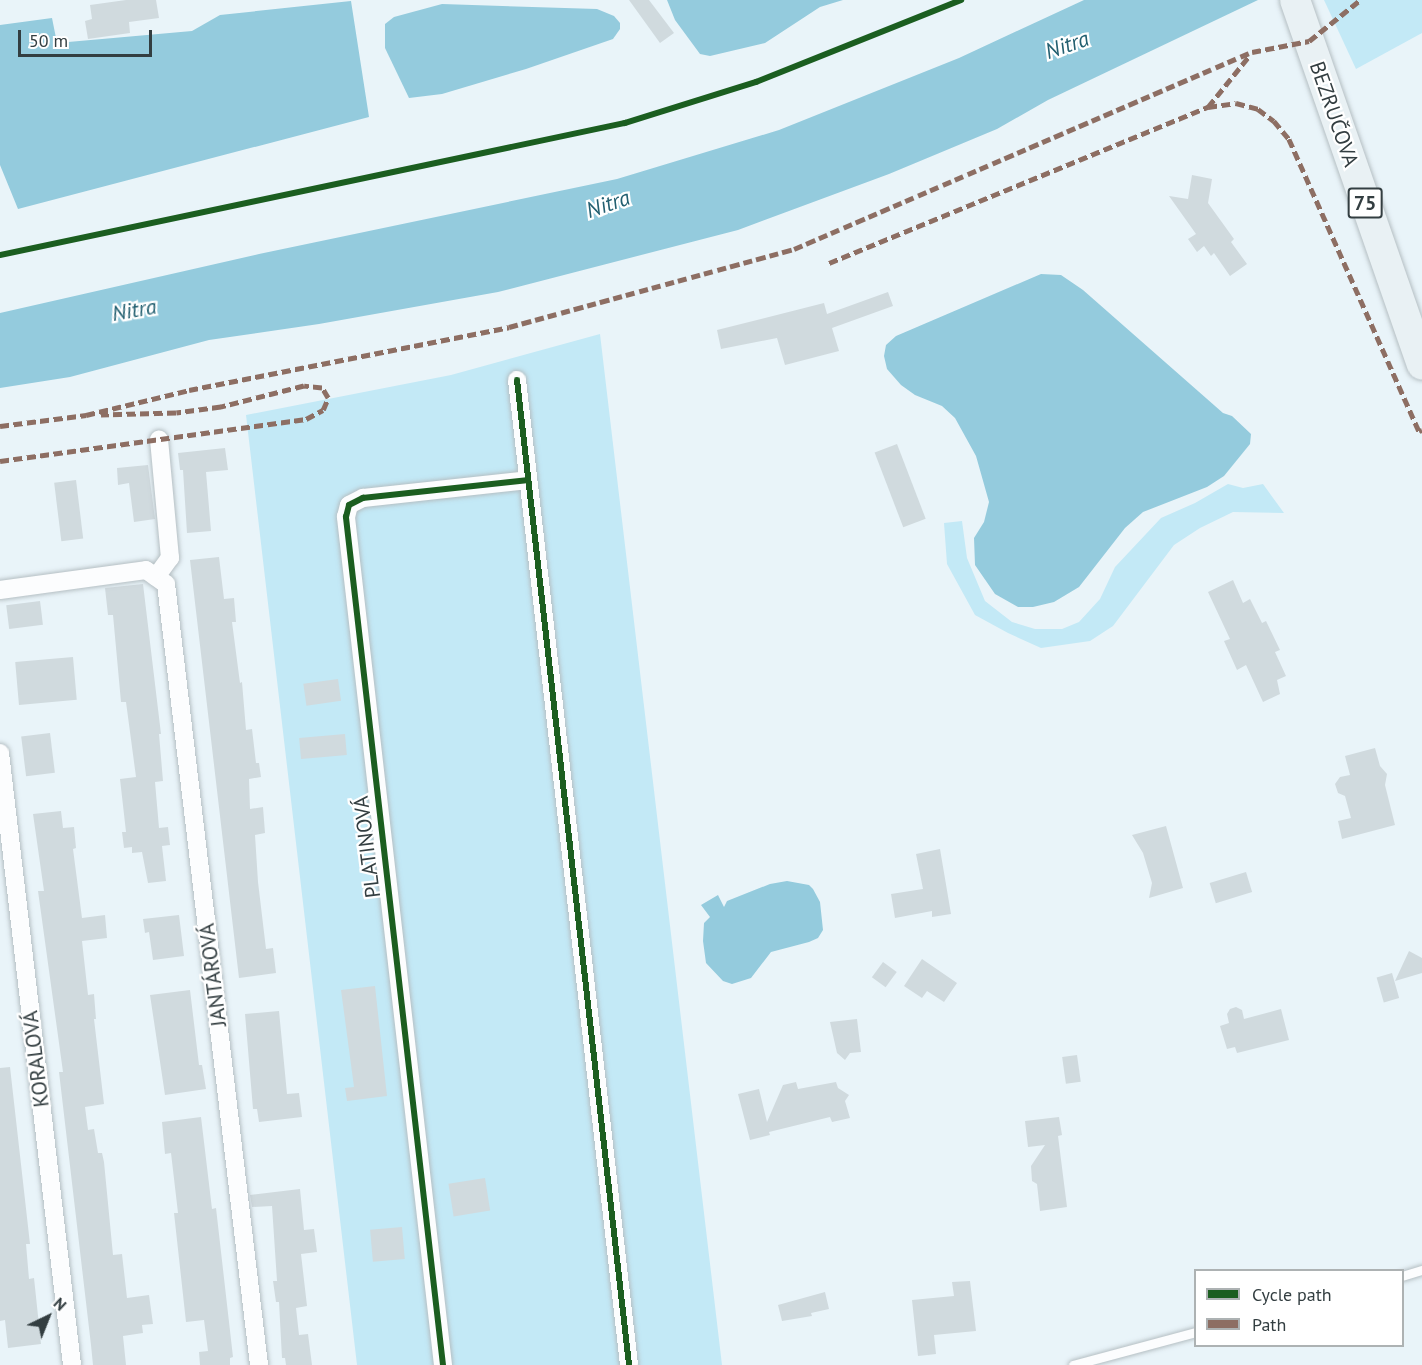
<!DOCTYPE html>
<meta charset="utf-8">
<style>
body{margin:0}
#map{position:relative;width:1422px;height:1365px;overflow:hidden;background:#e9f4f9;font-family:"PT Sans",sans-serif}
div>[style]{position:absolute}
.green>*{inset:0;background:#c3e9f6}
.water>*{inset:0;background:#94cbdd}
.building>*{inset:0;background:#d0dade;transform-origin:0 0}
.roads{filter:drop-shadow(0 0 2px #b5bfc3) drop-shadow(0 0 2px #b5bfc3)}
.service>*{height:9px;margin:-4.5px;padding:0 4.5px;transform-origin:4.5px;border-radius:4.5px;background:#fcfdfe}
.minor>*{height:18px;margin:-9px;padding:0 9px;transform-origin:9px;border-radius:9px;background:#fcfdfe}
.primary>*{height:30px;margin:-15px;padding:0 15px;transform-origin:15px;border-radius:15px;background:#e9f1f4}
.quiet>*{height:4.5px;margin-top:-2.25px;transform-origin:0;background:repeating-linear-gradient(90deg,#8d6e63 0 9px,transparent 0 13.5px)}
.cycleway>*{height:6px;margin:-3px;padding:0 3px;transform-origin:3px;border-radius:3px;background:#1b5e20}
span{translate:-50% -50%;white-space:nowrap;text-align:center;line-height:1.15;-webkit-text-stroke:4.5px #fff;paint-order:stroke}
.shield-label span{padding:2px 4px;background:#fff;border:2px solid;border-radius:4px;-webkit-text-stroke-width:0}
.shield-label{font-size:20px;color:#333e41;font-weight:700}
.street-label{font-size:21px;color:#333e41}
.water-label{font-size:22px;color:#225f70;font-style:italic}
.legend{position:absolute;left:1194px;top:1269px;width:210px;height:78px;box-sizing:border-box;background:#fff;border:2px solid #adb2b3;margin:0;padding:8px 10px;list-style:none;font-size:18px;color:#333e41}
.legend li{display:flex;align-items:center;gap:12px;height:30px}
.legend b{width:30px;border:2px solid #adb2b3}
.north{position:absolute;left:18px;top:1287px;width:60px;height:60px;-webkit-text-stroke:4px #fff;paint-order:stroke;rotate:43deg;font-size:16px;font-weight:700;line-height:24px;text-align:center;color:#333e41}
.north::after{content:'';display:block;margin:auto;width:21px;height:27px;background:#333e41;clip-path:polygon(50% 0,100% 100%,50% 72%,0 100%)}
.scale{position:absolute;left:18px;top:30px;width:134px;height:27px;box-sizing:border-box;border:3px solid #333e41;border-top:0;padding-left:8px;font-size:18px;line-height:21px;white-space:nowrap;color:#333e41;-webkit-text-stroke:4px #fff;paint-order:stroke}
</style>
<div id="map">
<div class="green">
<div style="clip-path:polygon(1324px 0,1422px 0,1422px 33px,1356px 69px)"></div>
<div style="clip-path:polygon(600px 334px,722px 1365px,357px 1365px,246px 415px,451px 375px)"></div>
<div style="clip-path:polygon(1228px 484px,1243px 488px,1263px 484px,1284px 513px,1233px 512px,1200px 528px,1174px 545px,1113px 626px,1090px 641px,1041px 648px,1008px 633px,975px 615px,947px 564px,944px 523px,962px 521px,967px 558px,985px 601px,1012px 622px,1035px 629px,1062px 629px,1079px 622px,1100px 599px,1115px 567px,1161px 518px,1195px 503px)"></div>
</div>
<div class="water">
<div style="clip-path:polygon(667px 0,843px 0,820px 7px,765px 43px,710px 56px,700px 54px,675px 20px)"></div>
<div style="clip-path:polygon(1084px 0,1258px 0,1048px 100px,997px 129px,889px 174px,738px 230px,498px 292px,319px 324px,209px 340px,70px 377px,0 388px,0 313px,259px 254px,617px 179px,779px 130px,959px 58px)"></div>
<div style="clip-path:polygon(351px 1px,369px 117px,18px 209px,0 165px,0 25px,52px 18px,57px 43px,192px 31px,220px 15px)"></div>
<div style="clip-path:polygon(442px 4px,597px 9px,614px 16px,620px 23px,620px 29px,613px 39px,526px 69px,442px 94px,409px 98px,385px 48px,385px 24px,394px 17px)"></div>
<div style="clip-path:polygon(1041px 274px,1061px 275px,1083px 290px,1223px 413px,1232px 416px,1251px 434px,1250px 444px,1224px 476px,1207px 487px,1143px 512px,1125px 528px,1079px 587px,1054px 602px,1033px 607px,1018px 607px,995px 594px,975px 565px,974px 538px,984px 522px,989px 502px,976px 456px,955px 418px,942px 406px,915px 395px,901px 385px,887px 369px,884px 356px,886px 345px,896px 336px)"></div>
<div style="clip-path:polygon(787px 881px,809px 885px,813px 889px,820px 902px,823px 930px,818px 938px,809px 942px,771px 952px,751px 978px,732px 984px,723px 981px,706px 963px,703px 941px,704px 923px,710px 917px,701px 905px,718px 895px,724px 907px,727px 901px,770px 884px)"></div>
</div>
<div class="building">
<div style="clip-path:polygon(126px 0,156px 0,159px 18px,129px 22px,130px 33px,88px 39px,85px 21px,92px 19px,90px 5px)"></div>
<div style="clip-path:polygon(629px 0,649px 0,674px 33px,660px 43px)"></div>
<div style="clip-path:polygon(1192px 175px,1212px 179px,1208px 203px,1234px 239px,1231px 242px,1247px 264px,1230px 276px,1214px 253px,1211px 256px,1204px 246px,1197px 252px,1188px 239px,1196px 234px,1169px 196px,1188px 199px)"></div>
<div style="clip-path:polygon(888px 292px,893px 306px,832px 328px,839px 351px,785px 365px,777px 338px,721px 349px,717px 330px,824px 303px,827px 314px)"></div>
<div style="left:897px;top:444px;width:80px;height:24px;rotate:69deg"></div>
<div style="clip-path:polygon(225px 448px,228px 470px,206px 472px,211px 531px,187px 533px,183px 470px,180px 470px,178px 453px)"></div>
<div style="clip-path:polygon(148px 465px,155px 519px,134px 522px,129px 483px,118px 485px,117px 468px)"></div>
<div style="left:76px;top:480px;width:59px;height:22px;rotate:83deg"></div>
<div style="clip-path:polygon(219px 557px,224px 599px,234px 598px,236px 622px,232px 622px,240px 683px,242px 682px,246px 730px,252px 729px,256px 763px,259px 763px,261px 777px,249px 779px,250px 809px,263px 807px,265px 833px,255px 835px,258px 882px,266px 949px,273px 948px,276px 973px,239px 978px,190px 560px)"></div>
<div style="clip-path:polygon(1233px 580px,1243px 603px,1250px 599px,1262px 623px,1266px 621px,1280px 650px,1275px 652px,1286px 676px,1277px 680px,1280px 694px,1263px 702px,1246px 665px,1237px 670px,1224px 641px,1230px 639px,1208px 592px)"></div>
<div style="clip-path:polygon(143px 584px,161px 734px,159px 734px,163px 781px,155px 782px,159px 828px,168px 827px,170px 845px,162px 846px,166px 881px,148px 883px,142px 852px,132px 853px,132px 847px,124px 848px,122px 832px,126px 832px,120px 779px,136px 777px,126px 702px,121px 702px,113px 615px,108px 615px,105px 588px)"></div>
<div style="left:40px;top:601px;width:24px;height:34px;rotate:83deg"></div>
<div style="left:73px;top:657px;width:43px;height:58px;rotate:85deg"></div>
<div style="left:338px;top:679px;width:22px;height:35px;rotate:82deg"></div>
<div style="left:50px;top:733px;width:40px;height:29px;rotate:83deg"></div>
<div style="left:345px;top:734px;width:21px;height:46px;rotate:85deg"></div>
<div style="clip-path:polygon(1375px 748px,1380px 766px,1387px 774px,1385px 785px,1395px 825px,1342px 839px,1338px 821px,1351px 818px,1345px 796px,1338px 793px,1335px 784px,1340px 777px,1350px 775px,1345px 756px)"></div>
<div style="clip-path:polygon(61px 811px,63px 828px,74px 827px,76px 848px,73px 849px,82px 918px,105px 915px,107px 938px,82px 941px,88px 995px,94px 994px,96px 1019px,94px 1019px,104px 1104px,85px 1107px,88px 1130px,94px 1129px,98px 1153px,102px 1153px,104px 1162px,113px 1255px,122px 1254px,127px 1298px,149px 1295px,153px 1324px,142px 1325px,143px 1333px,123px 1336px,126px 1365px,93px 1365px,91px 1345px,59px 1072px,63px 1072px,38px 891px,44px 891px,33px 814px)"></div>
<div style="clip-path:polygon(1166px 826px,1183px 888px,1149px 898px,1152px 883px,1143px 853px,1132px 835px)"></div>
<div style="clip-path:polygon(940px 849px,951px 914px,932px 917px,932px 911px,895px 918px,891px 894px,923px 889px,916px 854px)"></div>
<div style="left:1246px;top:872px;width:21px;height:38px;rotate:73deg"></div>
<div style="clip-path:polygon(179px 915px,184px 956px,153px 960px,149px 932px,145px 933px,143px 919px)"></div>
<div style="clip-path:polygon(1409px 951px,1422px 958px,1422px 973px,1395px 981px)"></div>
<div style="clip-path:polygon(922px 959px,957px 983px,944px 1002px,927px 991px,922px 998px,904px 986px)"></div>
<div style="left:883px;top:962px;width:17px;height:19px;rotate:36deg"></div>
<div style="left:1392px;top:973px;width:26px;height:16px;rotate:74deg"></div>
<div style="clip-path:polygon(375px 986px,387px 1096px,347px 1101px,345px 1088px,354px 1087px,341px 990px)"></div>
<div style="clip-path:polygon(190px 990px,199px 1065px,202px 1065px,206px 1089px,165px 1095px,150px 995px)"></div>
<div style="clip-path:polygon(1236px 1007px,1242px 1010px,1244px 1019px,1281px 1009px,1289px 1040px,1237px 1053px,1235px 1047px,1227px 1049px,1220px 1026px,1229px 1023px,1227px 1014px,1230px 1009px)"></div>
<div style="clip-path:polygon(279px 1011px,287px 1094px,299px 1093px,302px 1117px,259px 1122px,257px 1109px,253px 1109px,245px 1014px)"></div>
<div style="clip-path:polygon(857px 1019px,861px 1052px,850px 1053px,845px 1060px,837px 1053px,830px 1022px)"></div>
<div style="left:1077px;top:1055px;width:27px;height:15px;rotate:82deg"></div>
<div style="clip-path:polygon(10px 1067px,30px 1244px,26px 1244px,29px 1279px,34px 1278px,41px 1344px,8px 1348px,5px 1320px,0 1321px,0 1068px)"></div>
<div style="clip-path:polygon(796px 1082px,798px 1089px,836px 1082px,838px 1088px,849px 1095px,845px 1101px,850px 1118px,832px 1122px,830px 1117px,769px 1132px,770px 1135px,750px 1140px,738px 1094px,759px 1089px,767px 1122px,783px 1085px)"></div>
<div style="clip-path:polygon(201px 1117px,212px 1209px,216px 1208px,233px 1357px,230px 1358px,230px 1365px,200px 1365px,199px 1352px,208px 1351px,204px 1320px,186px 1322px,174px 1213px,178px 1213px,171px 1153px,165px 1154px,162px 1122px)"></div>
<div style="clip-path:polygon(1059px 1117px,1062px 1135px,1058px 1136px,1067px 1207px,1040px 1211px,1037px 1184px,1032px 1181px,1031px 1166px,1045px 1145px,1028px 1147px,1025px 1121px)"></div>
<div style="left:485px;top:1178px;width:33px;height:37px;rotate:81deg"></div>
<div style="clip-path:polygon(300px 1189px,304px 1230px,314px 1229px,317px 1252px,301px 1254px,307px 1306px,296px 1308px,299px 1335px,308px 1334px,312px 1365px,286px 1365px,285px 1358px,282px 1358px,279px 1302px,276px 1302px,273px 1281px,277px 1281px,272px 1206px,252px 1207px,250px 1195px)"></div>
<div style="left:402px;top:1227px;width:32px;height:32px;rotate:85deg"></div>
<div style="clip-path:polygon(970px 1281px,976px 1331px,934px 1335px,936px 1354px,918px 1356px,912px 1300px,954px 1296px,952px 1282px)"></div>
<div style="clip-path:polygon(825px 1292px,829px 1309px,811px 1313px,812px 1316px,782px 1321px,778px 1305px)"></div>
</div>
<div class="roads">
<div class="service">
<div style="left:1402px;top:1276px;width:21px;rotate:-17deg"></div>
<div style="left:1073px;top:1365px;width:127px;rotate:-15deg"></div>
</div>
<div class="minor">
<div style="left:517px;top:380px;width:991px;rotate:83.51deg"></div>
<div style="left:156px;top:577px;width:24px;rotate:-54deg"></div>
<div style="left:170px;top:558px;width:119px;rotate:-95.3deg"></div>
<div style="left:0;top:590px;width:147px;rotate:-7.8deg"></div>
<div style="left:146px;top:570px;width:24px;rotate:35deg"></div>
<div style="left:166px;top:584px;width:787px;rotate:83.21deg"></div>
<div style="left:0;top:753px;width:616px;rotate:83.29deg"></div>
<div style="left:443px;top:1365px;width:854px;rotate:-96.53deg"></div>
<div style="left:346px;top:517px;width:12px;rotate:-76deg"></div>
<div style="left:349px;top:505px;width:16px;rotate:-27deg"></div>
<div style="left:363px;top:498px;width:166px;rotate:-6.2deg"></div>
</div>
<div class="primary">
<div style="left:1295px;top:0;width:386px;rotate:70.8deg"></div>
</div>
</div>
<div class="quiet">
<div style="left:1208px;top:107px;width:65px;rotate:-51.2deg"></div>
<div style="left:829px;top:263px;width:410px;rotate:-22.4deg"></div>
<div style="left:1208px;top:107px;width:28px;rotate:-8deg"></div>
<div style="left:1236px;top:103px;width:23px;rotate:15deg"></div>
<div style="left:1258px;top:109px;width:20px;rotate:37deg"></div>
<div style="left:1274px;top:121px;width:23px;rotate:50deg"></div>
<div style="left:1289px;top:139px;width:320px;rotate:66deg"></div>
<div style="left:1419px;top:431px;width:3px;rotate:-18deg"></div>
<div style="left:0;top:426px;width:87px;rotate:-7.3deg"></div>
<div style="left:86px;top:415px;width:106px;rotate:-13.6deg"></div>
<div style="left:189px;top:390px;width:326px;rotate:-11.1deg"></div>
<div style="left:509px;top:327px;width:295px;rotate:-15.3deg"></div>
<div style="left:794px;top:249px;width:499px;rotate:-23.3deg"></div>
<div style="left:1252px;top:52px;width:58px;rotate:-10.9deg"></div>
<div style="left:1309px;top:41px;width:65px;rotate:-38.8deg"></div>
<div style="left:0;top:461px;width:309px;rotate:-7.8deg"></div>
<div style="left:306px;top:419px;width:19px;rotate:-28deg"></div>
<div style="left:323px;top:410px;width:13px;rotate:-67deg"></div>
<div style="left:328px;top:398px;width:12px;rotate:-121deg"></div>
<div style="left:322px;top:388px;width:18px;rotate:-174deg"></div>
<div style="left:304px;top:386px;width:86px;rotate:165.8deg"></div>
<div style="left:221px;top:407px;width:45px;rotate:172.4deg"></div>
<div style="left:176px;top:413px;width:75px;rotate:178.5deg"></div>
</div>
<div class="cycleway">
<div style="left:0;top:255px;width:639px;rotate:-11.93deg"></div>
<div style="left:625px;top:123px;width:137px;rotate:-17.4deg"></div>
<div style="left:756px;top:82px;width:221px;rotate:-21.8deg"></div>
<div style="left:517px;top:380px;width:991px;rotate:83.51deg"></div>
<div style="left:443px;top:1365px;width:854px;rotate:-96.53deg"></div>
<div style="left:346px;top:517px;width:12px;rotate:-76deg"></div>
<div style="left:349px;top:505px;width:16px;rotate:-27deg"></div>
<div style="left:363px;top:498px;width:166px;rotate:-6.2deg"></div>
</div>
<div class="shield-label">
<span style="left:1365px;top:203px">75</span>
</div>
<div class="street-label">
<span style="left:1334px;top:114px;rotate:71deg">BEZRUČOVA</span>
<span style="left:367px;top:847px;rotate:-97deg">PLATINOVÁ</span>
<span style="left:213px;top:975px;rotate:-97deg">JANTÁROVÁ</span>
<span style="left:36px;top:1059px;rotate:-97deg">KORALOVÁ</span>
</div>
<div class="water-label">
<span style="left:1067px;top:45px;rotate:-19deg">Nitra</span>
<span style="left:608px;top:204px;rotate:-19deg">Nitra</span>
<span style="left:134px;top:310px;rotate:-10deg">Nitra</span>
</div>
<ul class="legend">
<li><b style="height:8px;background:#1b5e20"></b>Cycle path</li>
<li><b style="height:8px;background:#8d6e63"></b>Path</li>
</ul>
<div class="north">N</div>
<div class="scale">50 m</div>
</div>
